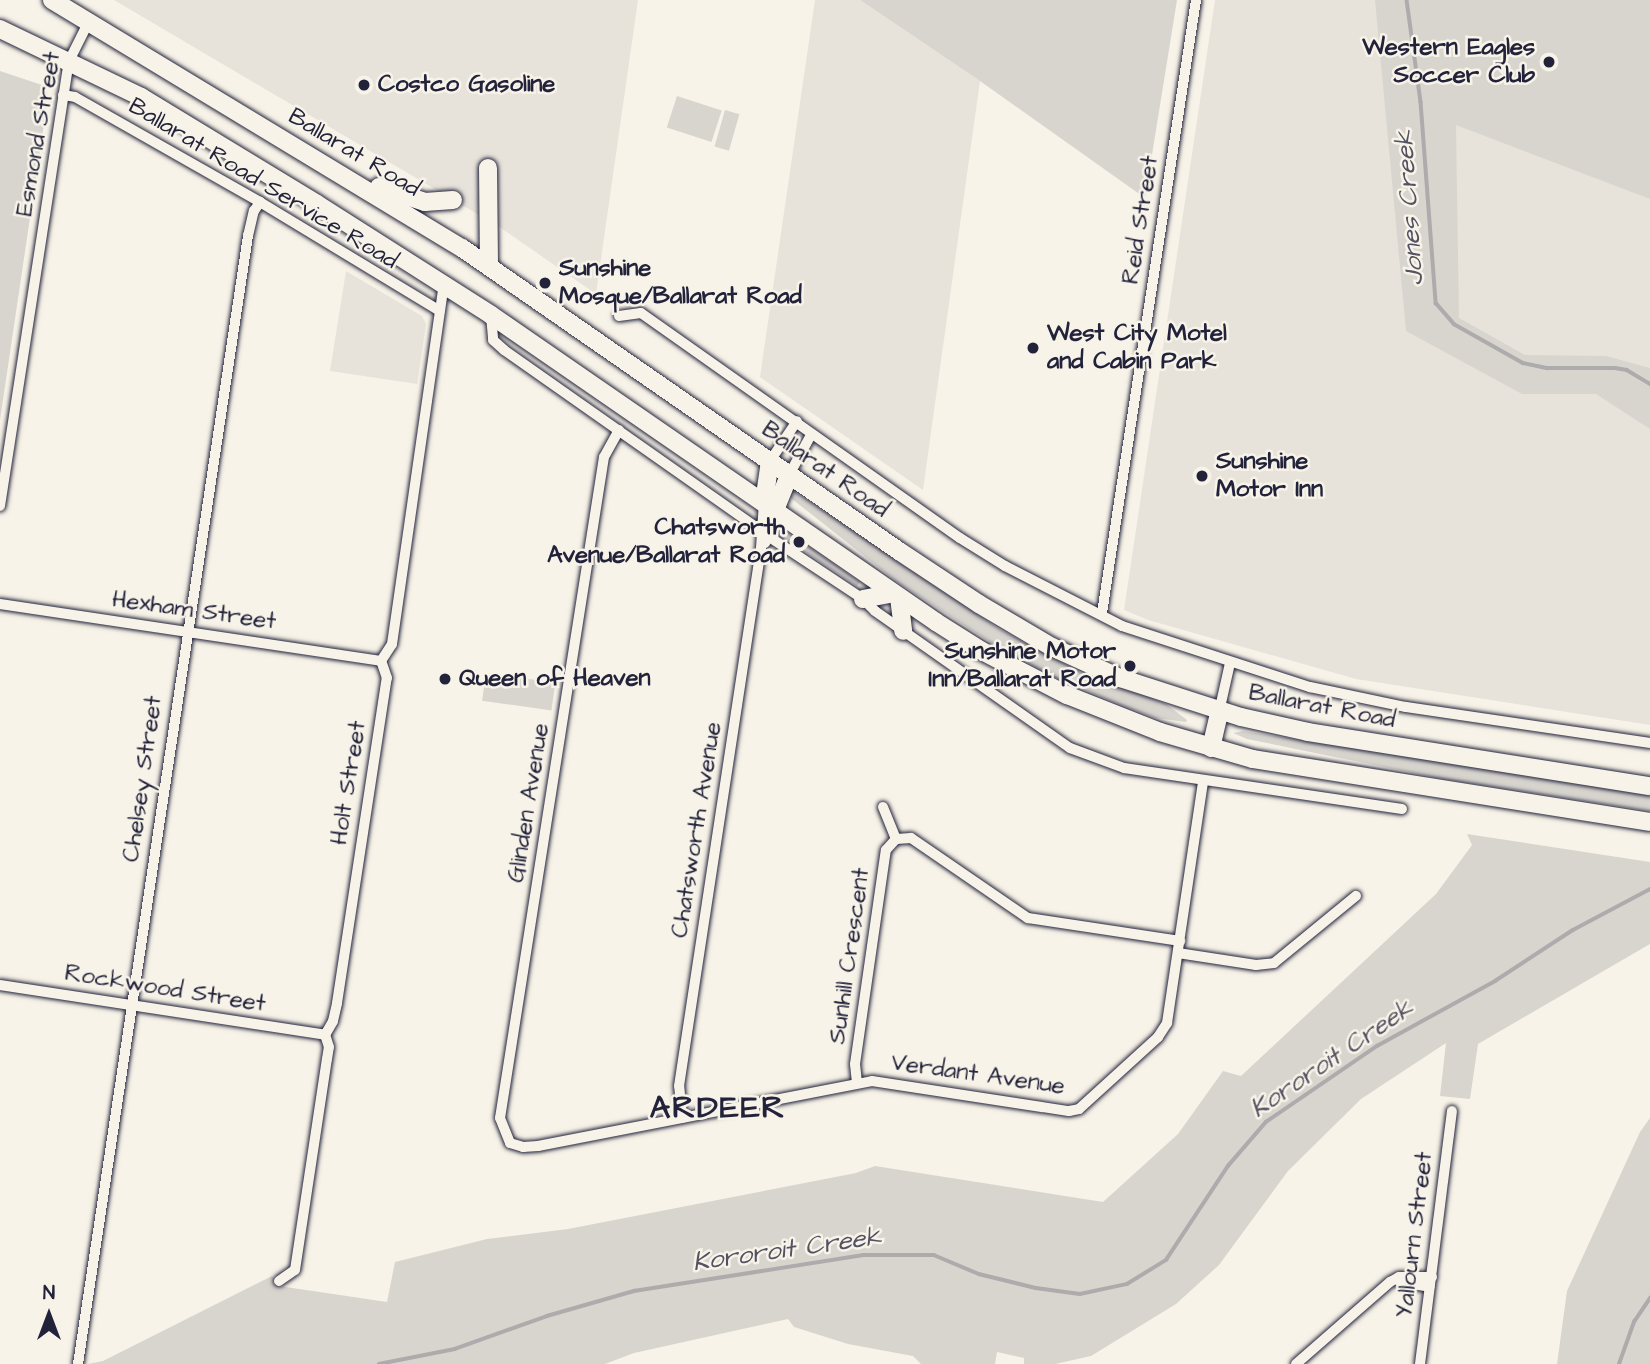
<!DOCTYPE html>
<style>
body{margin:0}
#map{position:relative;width:1650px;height:1364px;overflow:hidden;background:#f7f3e8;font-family:"Architects Daughter",sans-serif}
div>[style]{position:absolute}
.built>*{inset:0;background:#e7e3db}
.green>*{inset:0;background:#d8d5cf;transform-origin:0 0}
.stream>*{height:3.5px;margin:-1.75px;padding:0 1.75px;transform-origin:1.75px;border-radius:1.75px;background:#aeabad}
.roads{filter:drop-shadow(0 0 2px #22223b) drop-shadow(0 0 2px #22223b)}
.minor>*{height:10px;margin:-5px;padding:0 5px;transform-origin:5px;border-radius:5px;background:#f7f3e8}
.trunk>*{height:18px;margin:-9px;padding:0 9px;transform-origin:9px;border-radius:9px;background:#f7f3e8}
.dots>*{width:19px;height:19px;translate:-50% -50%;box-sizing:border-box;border:4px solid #f7f3e8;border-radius:50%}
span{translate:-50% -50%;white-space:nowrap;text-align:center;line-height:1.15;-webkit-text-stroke:5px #f7f3e8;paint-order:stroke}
.poi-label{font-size:24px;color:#22223b;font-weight:700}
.right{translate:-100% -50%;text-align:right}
.left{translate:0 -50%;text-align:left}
.street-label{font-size:24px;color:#22223b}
.water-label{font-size:26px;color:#535263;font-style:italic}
.district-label{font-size:32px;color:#22223b;font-weight:700;letter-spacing:2px}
.north{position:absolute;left:14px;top:1280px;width:70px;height:70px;-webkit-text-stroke:5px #f7f3e8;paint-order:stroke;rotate:0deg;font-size:19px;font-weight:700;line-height:28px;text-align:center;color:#22223b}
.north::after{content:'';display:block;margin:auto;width:24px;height:32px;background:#22223b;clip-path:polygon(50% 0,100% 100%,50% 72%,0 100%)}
</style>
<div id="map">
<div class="built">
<div style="clip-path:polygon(114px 0,638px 0,596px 294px,501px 228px)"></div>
<div style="clip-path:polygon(815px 0,860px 0,980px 81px,923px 490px,760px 377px)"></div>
<div style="clip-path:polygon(1215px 0,1650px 0,1650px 725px,1356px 679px,1148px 620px,1124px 610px)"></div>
<div style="clip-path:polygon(346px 271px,422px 316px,426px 324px,417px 384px,330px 371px)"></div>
</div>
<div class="green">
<div style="clip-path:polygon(860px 0,1177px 0,1145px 198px,980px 81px)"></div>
<div style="clip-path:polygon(1375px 0,1650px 0,1650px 199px,1456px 125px,1459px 318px,1525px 355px,1606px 356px,1650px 368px,1650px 429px,1596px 394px,1522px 394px,1406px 331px)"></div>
<div style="clip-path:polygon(0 71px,45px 86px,48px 97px,0 420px)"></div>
<div style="left:677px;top:96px;width:47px;height:33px;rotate:18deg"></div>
<div style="left:725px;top:110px;width:15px;height:38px;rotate:16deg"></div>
<div style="clip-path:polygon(789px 488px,999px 629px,1093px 679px,1095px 676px,1166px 704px,1187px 720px,1186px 722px,1156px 718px,1123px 706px,1050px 675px,987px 640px,896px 581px,792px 499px,788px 494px)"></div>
<div style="clip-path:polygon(789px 533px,860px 582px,857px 586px,798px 547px,786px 538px)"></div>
<div style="left:486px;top:673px;width:70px;height:28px;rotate:8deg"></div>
<div style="clip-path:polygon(1243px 731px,1650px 795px,1650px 811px,1438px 778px,1247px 739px,1233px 733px)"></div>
<div style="clip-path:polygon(1467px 834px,1650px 862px,1650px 944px,1478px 1044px,1470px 1099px,1440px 1096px,1446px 1043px,1361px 1099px,1288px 1171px,1219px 1265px,1176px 1304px,1091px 1356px,1055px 1364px,1024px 1364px,1024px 1358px,997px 1352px,995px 1364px,921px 1364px,913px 1356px,848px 1344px,794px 1327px,788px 1319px,634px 1353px,605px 1364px,88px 1364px,103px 1361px,272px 1276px,279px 1286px,387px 1302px,395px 1262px,487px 1239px,568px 1229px,856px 1173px,875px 1166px,1103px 1202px,1178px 1134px,1223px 1071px,1241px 1076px,1436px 894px,1472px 845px)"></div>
<div style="clip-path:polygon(1650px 1118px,1650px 1364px,1557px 1364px,1567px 1291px,1640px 1132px)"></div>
</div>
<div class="stream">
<div style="left:1407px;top:0;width:103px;rotate:82.2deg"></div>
<div style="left:1421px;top:102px;width:202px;rotate:85.7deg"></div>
<div style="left:1436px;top:303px;width:28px;rotate:49deg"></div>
<div style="left:1454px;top:324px;width:79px;rotate:29.5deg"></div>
<div style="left:1523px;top:363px;width:25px;rotate:12deg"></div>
<div style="left:1547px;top:368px;width:68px"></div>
<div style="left:1615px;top:368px;width:12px;rotate:9deg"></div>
<div style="left:1627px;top:370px;width:27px;rotate:31deg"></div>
<div style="left:379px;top:1364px;width:77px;rotate:-11.2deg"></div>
<div style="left:455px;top:1349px;width:98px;rotate:-19.7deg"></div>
<div style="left:547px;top:1316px;width:91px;rotate:-16deg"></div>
<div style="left:634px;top:1291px;width:232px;rotate:-8.9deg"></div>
<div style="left:863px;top:1255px;width:71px"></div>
<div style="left:934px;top:1255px;width:49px;rotate:22.9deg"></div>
<div style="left:979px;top:1274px;width:59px;rotate:13.8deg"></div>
<div style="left:1036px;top:1288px;width:44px;rotate:7.8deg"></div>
<div style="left:1080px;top:1294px;width:48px;rotate:-12deg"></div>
<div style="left:1127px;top:1284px;width:46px;rotate:-31.6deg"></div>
<div style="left:1166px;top:1260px;width:113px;rotate:-56.6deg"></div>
<div style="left:1228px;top:1166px;width:58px;rotate:-49.2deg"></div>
<div style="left:1266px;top:1122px;width:135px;rotate:-34.4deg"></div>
<div style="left:1377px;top:1046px;width:135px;rotate:-28.8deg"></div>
<div style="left:1495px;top:981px;width:93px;rotate:-33.2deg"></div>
<div style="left:1573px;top:930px;width:87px;rotate:-28deg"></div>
<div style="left:1619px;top:1364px;width:45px;rotate:-70.3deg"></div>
<div style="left:1634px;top:1322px;width:29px;rotate:-56deg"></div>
</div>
<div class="roads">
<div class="minor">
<div style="left:63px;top:95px;width:12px;rotate:9deg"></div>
<div style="left:75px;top:97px;width:213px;rotate:29.6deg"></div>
<div style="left:260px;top:202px;width:210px;rotate:31.2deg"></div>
<div style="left:491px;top:315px;width:25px;rotate:85deg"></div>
<div style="left:493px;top:340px;width:15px;rotate:42deg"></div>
<div style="left:504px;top:350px;width:330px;rotate:35.1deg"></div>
<div style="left:774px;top:540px;width:107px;rotate:33.5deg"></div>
<div style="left:863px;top:599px;width:17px;rotate:45deg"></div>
<div style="left:875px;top:611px;width:238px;rotate:35.1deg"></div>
<div style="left:1070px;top:748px;width:58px;rotate:20.3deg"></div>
<div style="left:1124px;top:768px;width:281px;rotate:8.4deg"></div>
<div style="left:619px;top:316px;width:22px;rotate:-8deg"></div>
<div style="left:641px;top:313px;width:390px;rotate:35.2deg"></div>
<div style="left:960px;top:538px;width:53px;rotate:31.9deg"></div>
<div style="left:1005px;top:566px;width:131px;rotate:27.1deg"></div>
<div style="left:1122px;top:626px;width:198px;rotate:18deg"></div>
<div style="left:1310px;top:687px;width:98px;rotate:11.8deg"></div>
<div style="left:1406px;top:707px;width:247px;rotate:8.4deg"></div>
<div style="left:619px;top:430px;width:31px;rotate:119deg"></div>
<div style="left:604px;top:457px;width:669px;rotate:98.94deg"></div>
<div style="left:500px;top:1118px;width:27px;rotate:68deg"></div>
<div style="left:510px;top:1143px;width:14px;rotate:17deg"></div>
<div style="left:523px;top:1147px;width:15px;rotate:-4deg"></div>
<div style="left:538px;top:1146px;width:340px;rotate:-11deg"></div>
<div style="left:872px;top:1081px;width:199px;rotate:8.7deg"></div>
<div style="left:1069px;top:1111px;width:10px;rotate:-11deg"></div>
<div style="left:1079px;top:1109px;width:107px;rotate:-42.3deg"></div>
<div style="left:1158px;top:1037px;width:17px;rotate:-57deg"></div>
<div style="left:1167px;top:1023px;width:245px;rotate:-81.5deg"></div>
<div style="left:770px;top:461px;width:48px;rotate:-56deg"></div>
<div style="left:789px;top:475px;width:46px;rotate:-61.2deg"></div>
<div style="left:0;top:506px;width:450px;rotate:-81.2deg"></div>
<div style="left:69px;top:61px;width:45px;rotate:-63.4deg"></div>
<div style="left:765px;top:543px;width:14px;rotate:-56deg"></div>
<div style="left:773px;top:531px;width:21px;rotate:-85deg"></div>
<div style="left:0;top:604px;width:385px;rotate:8.5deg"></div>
<div style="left:1102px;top:613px;width:620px;rotate:-81.28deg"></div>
<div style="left:1219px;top:712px;width:50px;rotate:-77.3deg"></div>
<div style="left:883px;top:807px;width:35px;rotate:68deg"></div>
<div style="left:1178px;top:953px;width:79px;rotate:8.7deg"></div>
<div style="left:1256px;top:965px;width:18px;rotate:-6deg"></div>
<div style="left:1274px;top:963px;width:106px;rotate:-39.3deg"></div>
<div style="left:0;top:985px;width:329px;rotate:8.7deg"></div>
<div style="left:857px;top:1083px;width:19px;rotate:-96deg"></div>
<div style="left:855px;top:1064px;width:216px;rotate:-81.8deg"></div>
<div style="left:886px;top:850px;width:15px;rotate:-48deg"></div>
<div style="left:896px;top:839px;width:15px;rotate:-4deg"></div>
<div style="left:911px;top:838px;width:142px;rotate:34.4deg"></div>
<div style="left:1028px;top:918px;width:154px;rotate:8.6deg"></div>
<div style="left:682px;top:1118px;width:32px;rotate:-95deg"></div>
<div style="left:679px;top:1086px;width:544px;rotate:-81.33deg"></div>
<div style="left:761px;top:548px;width:46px;rotate:-86.3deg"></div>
<div style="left:279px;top:1281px;width:19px;rotate:-35deg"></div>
<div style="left:295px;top:1270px;width:213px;rotate:-81.4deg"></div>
<div style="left:327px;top:1059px;width:12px;rotate:-81deg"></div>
<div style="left:329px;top:1047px;width:13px;rotate:-108deg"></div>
<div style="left:325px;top:1035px;width:16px;rotate:-60deg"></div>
<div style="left:333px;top:1021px;width:18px;rotate:-77deg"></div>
<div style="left:337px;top:1003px;width:329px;rotate:-81.3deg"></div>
<div style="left:387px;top:678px;width:18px;rotate:-109deg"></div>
<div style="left:381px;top:661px;width:20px;rotate:-57deg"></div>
<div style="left:392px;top:644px;width:365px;rotate:-81.8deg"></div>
<div style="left:1400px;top:1282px;width:30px;rotate:9deg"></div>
<div style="left:78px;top:1364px;width:1141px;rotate:-81.43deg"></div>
<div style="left:248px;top:236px;width:26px;rotate:-77deg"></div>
<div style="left:254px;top:211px;width:11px;rotate:-56deg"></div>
<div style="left:1296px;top:1364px;width:125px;rotate:-41.1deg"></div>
<div style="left:1390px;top:1282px;width:10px;rotate:-29deg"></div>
<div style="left:1399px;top:1277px;width:33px"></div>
<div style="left:1420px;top:1364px;width:255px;rotate:-82.8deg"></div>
</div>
<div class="trunk">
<div style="left:52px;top:0;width:479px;rotate:31.2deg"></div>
<div style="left:462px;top:248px;width:532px;rotate:34.74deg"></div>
<div style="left:899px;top:551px;width:96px;rotate:33.5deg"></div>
<div style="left:979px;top:604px;width:85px;rotate:30.5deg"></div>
<div style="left:1052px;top:647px;width:75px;rotate:24.5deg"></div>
<div style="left:1120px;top:678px;width:127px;rotate:17.9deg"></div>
<div style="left:1241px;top:717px;width:69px;rotate:12.6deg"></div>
<div style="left:1308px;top:732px;width:346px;rotate:9deg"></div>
<div style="left:0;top:29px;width:157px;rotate:25.7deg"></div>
<div style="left:141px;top:97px;width:206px;rotate:31.3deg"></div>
<div style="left:317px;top:204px;width:206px;rotate:32.5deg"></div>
<div style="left:491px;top:315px;width:541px;rotate:34.6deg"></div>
<div style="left:936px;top:622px;width:54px;rotate:32.2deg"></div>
<div style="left:982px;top:651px;width:96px;rotate:27.4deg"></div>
<div style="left:1067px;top:695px;width:100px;rotate:21.7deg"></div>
<div style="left:1160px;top:732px;width:97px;rotate:16.2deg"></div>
<div style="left:1253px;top:759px;width:402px;rotate:9deg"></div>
<div style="left:488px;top:168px;width:98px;rotate:89.4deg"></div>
<div style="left:379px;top:187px;width:48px;rotate:18.1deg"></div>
<div style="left:425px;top:202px;width:28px;rotate:-4deg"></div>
<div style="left:764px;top:502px;width:41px;rotate:-81.7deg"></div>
<div style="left:775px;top:510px;width:38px;rotate:-68deg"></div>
<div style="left:899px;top:597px;width:34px;rotate:83deg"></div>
<div style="left:863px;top:599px;width:31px;rotate:-11deg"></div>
<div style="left:1211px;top:748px;width:37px;rotate:-77deg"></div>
</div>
</div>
<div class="dots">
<div style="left:1549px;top:62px;background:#22223b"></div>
<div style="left:364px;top:85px;background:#22223b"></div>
<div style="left:545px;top:283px;background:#22223b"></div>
<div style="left:1033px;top:348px;background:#22223b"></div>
<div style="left:1202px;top:476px;background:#22223b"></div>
<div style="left:799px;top:542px;background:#22223b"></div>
<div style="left:1130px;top:666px;background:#22223b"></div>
<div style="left:445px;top:679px;background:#22223b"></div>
</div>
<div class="poi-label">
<span class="right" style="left:1535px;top:62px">Western Eagles<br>Soccer Club</span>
<span class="left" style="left:378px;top:85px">Costco Gasoline</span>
<span class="left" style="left:559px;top:283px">Sunshine<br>Mosque/Ballarat Road</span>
<span class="left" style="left:1047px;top:348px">West City Motel<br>and Cabin Park</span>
<span class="left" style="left:1216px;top:476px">Sunshine<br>Motor Inn</span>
<span class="right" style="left:785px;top:542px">Chatsworth<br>Avenue/Ballarat Road</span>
<span class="right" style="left:1116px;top:666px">Sunshine Motor<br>Inn/Ballarat Road</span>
<span class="left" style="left:459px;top:679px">Queen of Heaven</span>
</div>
<div class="street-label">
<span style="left:39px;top:134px;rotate:-80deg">Esmond Street</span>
<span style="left:354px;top:153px;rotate:31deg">Ballarat Road</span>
<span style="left:263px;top:184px;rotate:31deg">Ballarat Road Service Road</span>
<span style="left:1141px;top:220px;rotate:-81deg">Reid Street</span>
<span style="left:825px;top:470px;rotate:35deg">Ballarat Road</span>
<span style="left:194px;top:611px;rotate:8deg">Hexham Street</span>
<span style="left:1322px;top:707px;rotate:11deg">Ballarat Road</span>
<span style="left:143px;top:779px;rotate:-82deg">Chelsey Street</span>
<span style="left:349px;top:783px;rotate:-81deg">Holt Street</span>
<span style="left:529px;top:803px;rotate:-81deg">Glinden Avenue</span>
<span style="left:697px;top:830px;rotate:-81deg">Chatsworth Avenue</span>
<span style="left:850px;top:956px;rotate:-82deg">Sunhill Crescent</span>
<span style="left:165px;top:989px;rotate:9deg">Rockwood Street</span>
<span style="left:978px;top:1075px;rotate:8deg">Verdant Avenue</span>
<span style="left:1415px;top:1235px;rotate:-83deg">Yallourn Street</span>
</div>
<div class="water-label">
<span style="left:1410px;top:208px;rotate:-94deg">Jones Creek</span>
<span style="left:1332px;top:1059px;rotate:-34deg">Kororoit Creek</span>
<span style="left:787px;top:1250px;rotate:-8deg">Kororoit Creek</span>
</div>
<div class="district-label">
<span style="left:718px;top:1108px">ARDEER</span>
</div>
<div class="north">N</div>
</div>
